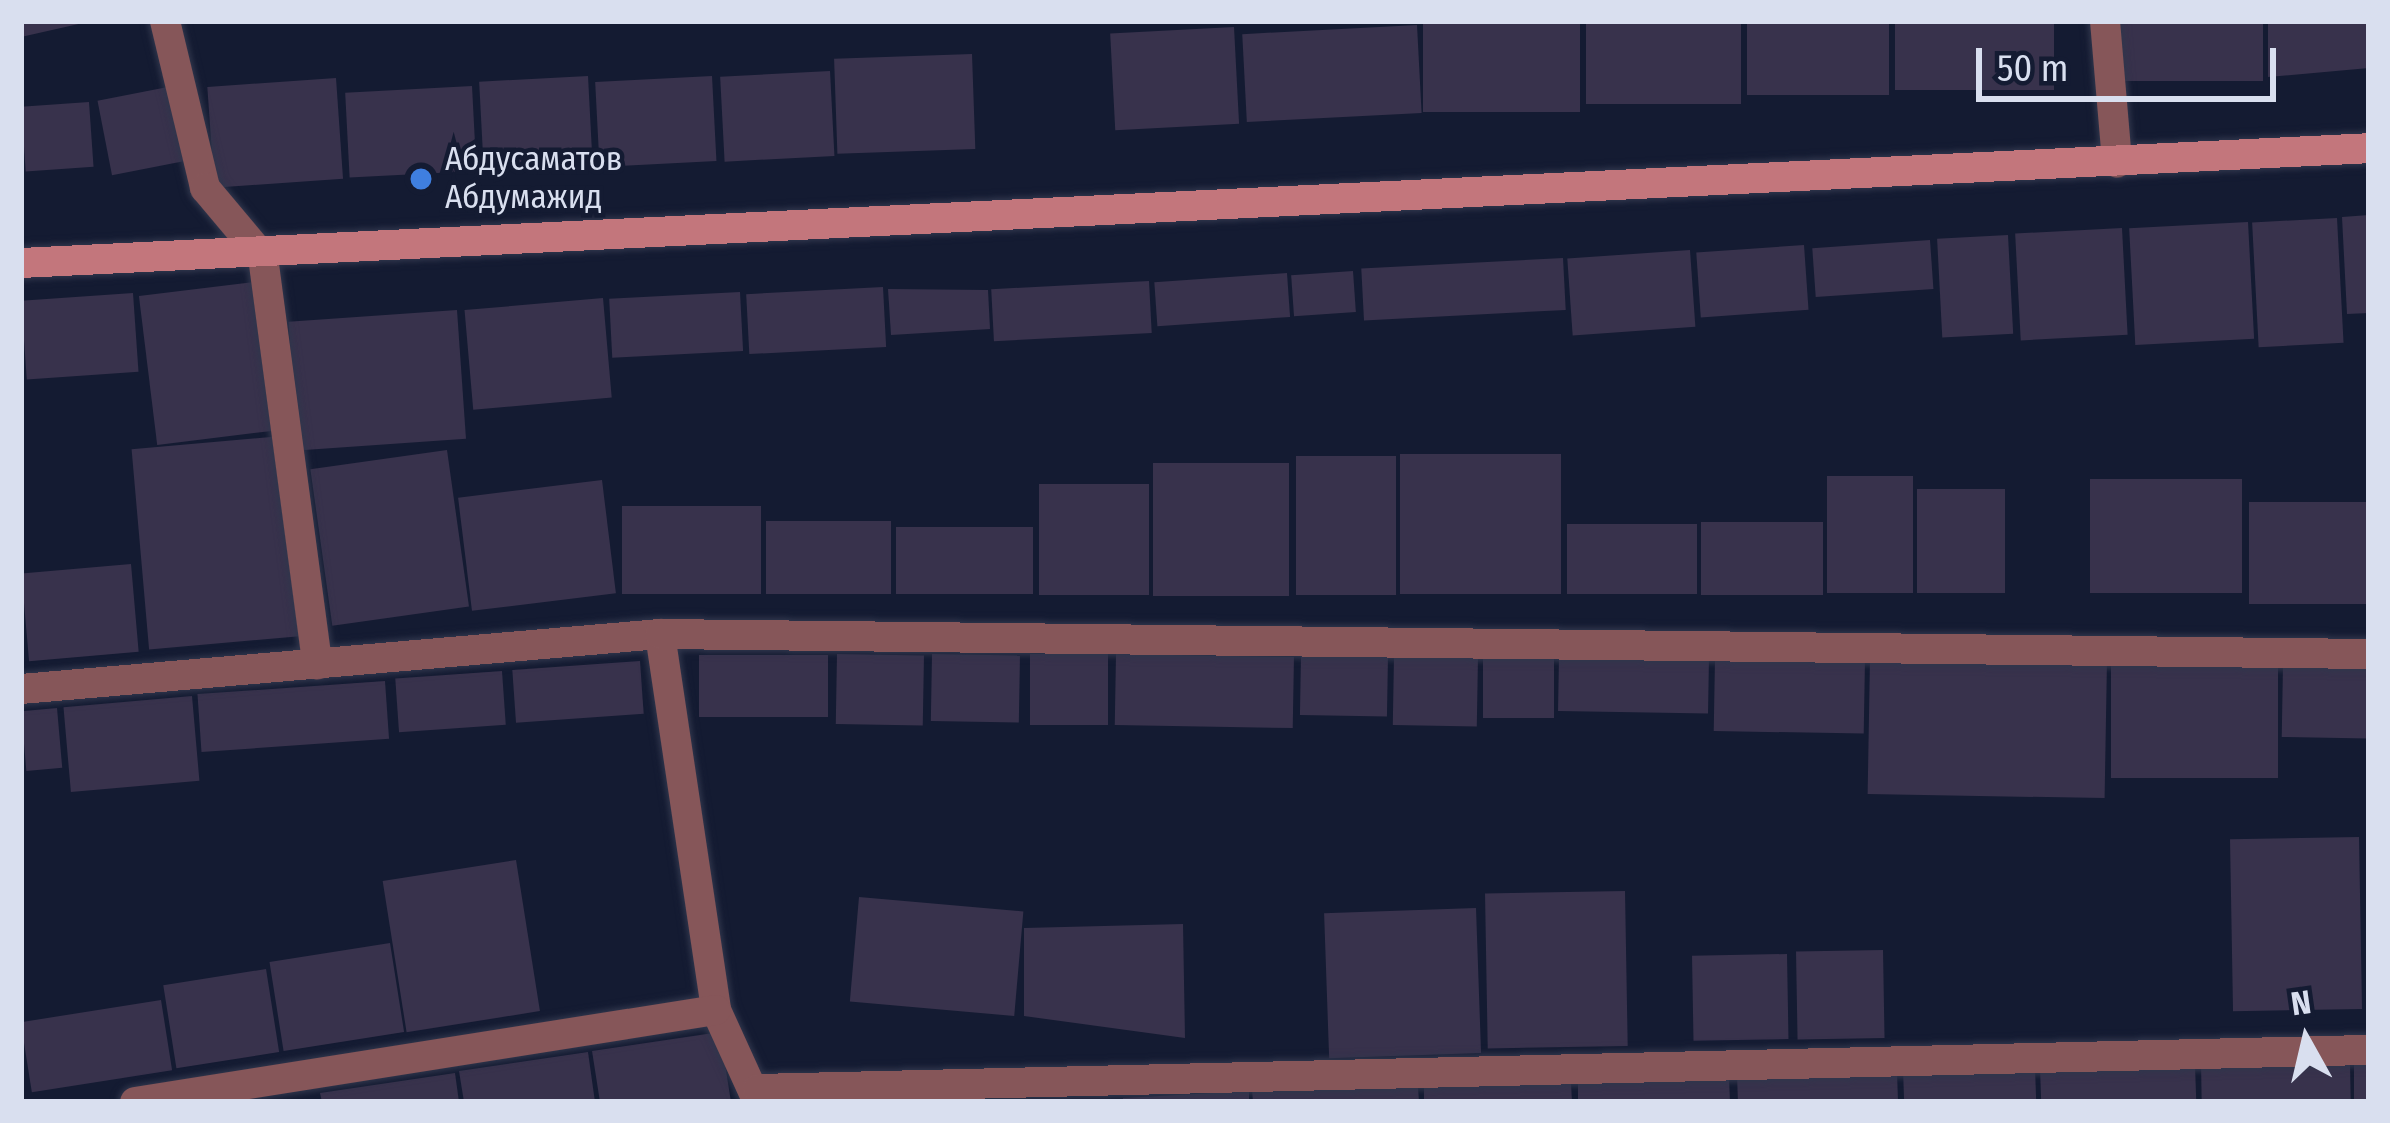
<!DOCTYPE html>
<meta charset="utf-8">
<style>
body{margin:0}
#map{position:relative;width:2390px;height:1123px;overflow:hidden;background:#141b32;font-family:"Fira Sans Condensed",sans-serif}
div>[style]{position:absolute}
.building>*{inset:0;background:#38324c;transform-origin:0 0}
.roads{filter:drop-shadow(0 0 3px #30364c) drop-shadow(0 0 3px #30364c)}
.street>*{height:30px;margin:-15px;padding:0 15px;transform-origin:15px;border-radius:15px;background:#865659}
.secondary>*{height:30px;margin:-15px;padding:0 15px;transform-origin:15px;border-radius:15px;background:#c3767c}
.dots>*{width:33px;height:33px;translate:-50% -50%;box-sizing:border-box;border:6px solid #141b32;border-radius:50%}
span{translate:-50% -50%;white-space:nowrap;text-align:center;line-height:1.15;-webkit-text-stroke:9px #141b32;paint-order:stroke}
.poi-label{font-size:33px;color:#d9dfef}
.left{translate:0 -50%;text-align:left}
.frame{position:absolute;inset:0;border:24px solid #d9dfef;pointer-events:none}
.north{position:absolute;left:2246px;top:979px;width:120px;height:120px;-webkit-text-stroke:9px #141b32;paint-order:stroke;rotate:352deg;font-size:33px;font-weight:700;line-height:48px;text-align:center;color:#d9dfef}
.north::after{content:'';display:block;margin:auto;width:42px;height:54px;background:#d9dfef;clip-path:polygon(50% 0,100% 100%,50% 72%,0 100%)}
.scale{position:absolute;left:1976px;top:48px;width:300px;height:54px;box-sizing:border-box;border:6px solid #d9dfef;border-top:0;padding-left:15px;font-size:36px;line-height:42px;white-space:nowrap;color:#d9dfef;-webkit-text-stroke:9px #141b32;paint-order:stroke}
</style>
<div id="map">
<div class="building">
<div style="clip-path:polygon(21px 21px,83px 21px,83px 23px,21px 37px)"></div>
<div style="left:1423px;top:21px;width:157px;height:91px"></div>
<div style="left:1586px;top:21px;width:155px;height:83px"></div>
<div style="left:1747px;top:21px;width:142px;height:74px"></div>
<div style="left:1895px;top:21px;width:159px;height:69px"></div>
<div style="left:2114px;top:21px;width:149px;height:60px"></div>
<div style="clip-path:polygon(2268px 21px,2369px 21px,2369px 68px,2268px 77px)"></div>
<div style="left:1417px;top:25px;width:88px;height:175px;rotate:87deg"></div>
<div style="left:1234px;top:27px;width:97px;height:124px;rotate:87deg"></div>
<div style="left:972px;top:54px;width:95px;height:138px;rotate:88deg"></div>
<div style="left:830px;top:71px;width:85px;height:110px;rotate:87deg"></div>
<div style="left:588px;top:76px;width:89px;height:109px;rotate:87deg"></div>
<div style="left:712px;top:76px;width:85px;height:117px;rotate:87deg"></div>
<div style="left:336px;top:78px;width:101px;height:129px;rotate:86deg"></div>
<div style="left:178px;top:85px;width:76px;height:82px;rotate:79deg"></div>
<div style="left:472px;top:86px;width:85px;height:127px;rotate:87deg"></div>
<div style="left:89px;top:102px;width:65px;height:68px;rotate:86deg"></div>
<div style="clip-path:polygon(2369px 215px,2369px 313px,2347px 314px,2342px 217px)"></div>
<div style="left:2337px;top:218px;width:125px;height:85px;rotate:87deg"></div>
<div style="left:2248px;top:222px;width:117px;height:119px;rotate:87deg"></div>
<div style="left:2122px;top:228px;width:107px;height:107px;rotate:87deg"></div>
<div style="left:2008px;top:235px;width:99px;height:71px;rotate:87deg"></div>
<div style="left:1930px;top:240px;width:49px;height:118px;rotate:86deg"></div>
<div style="left:1804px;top:245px;width:65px;height:108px;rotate:86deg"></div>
<div style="left:1690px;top:250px;width:77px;height:123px;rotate:86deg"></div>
<div style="left:1563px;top:258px;width:52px;height:202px;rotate:87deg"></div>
<div style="left:1353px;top:271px;width:41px;height:62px;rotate:86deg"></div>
<div style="left:1287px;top:273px;width:44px;height:133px;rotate:86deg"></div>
<div style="left:262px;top:281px;width:150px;height:124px;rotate:83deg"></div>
<div style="left:1149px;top:281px;width:52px;height:158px;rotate:87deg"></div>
<div style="left:883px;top:287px;width:60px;height:137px;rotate:87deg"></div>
<div style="clip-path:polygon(888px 289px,988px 290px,990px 329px,891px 335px)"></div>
<div style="left:740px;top:292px;width:59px;height:131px;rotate:87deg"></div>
<div style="left:133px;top:293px;width:79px;height:112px;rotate:86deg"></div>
<div style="left:603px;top:298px;width:100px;height:139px;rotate:85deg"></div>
<div style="left:457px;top:310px;width:129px;height:169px;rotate:86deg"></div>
<div style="left:282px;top:436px;width:201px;height:151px;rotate:85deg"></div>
<div style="left:447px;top:450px;width:158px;height:138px;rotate:82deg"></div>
<div style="left:1561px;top:454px;width:140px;height:161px;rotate:90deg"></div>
<div style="left:1296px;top:456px;width:100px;height:139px"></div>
<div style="left:1153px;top:463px;width:136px;height:133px"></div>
<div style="left:1913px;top:476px;width:117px;height:86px;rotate:90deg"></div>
<div style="left:2090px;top:479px;width:152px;height:114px"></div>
<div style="left:602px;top:480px;width:114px;height:145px;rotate:83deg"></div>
<div style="left:1039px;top:484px;width:110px;height:111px"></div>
<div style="left:1917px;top:489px;width:88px;height:104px"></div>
<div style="left:2249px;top:502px;width:120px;height:102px"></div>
<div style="left:622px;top:506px;width:139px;height:88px"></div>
<div style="left:766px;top:521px;width:125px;height:73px"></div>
<div style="left:1701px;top:522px;width:122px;height:73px"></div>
<div style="left:1697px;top:524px;width:70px;height:130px;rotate:90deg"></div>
<div style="left:896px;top:527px;width:137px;height:67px"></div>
<div style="left:131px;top:564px;width:88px;height:110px;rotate:85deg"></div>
<div style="left:837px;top:654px;width:87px;height:70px;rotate:1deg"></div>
<div style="left:932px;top:654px;width:88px;height:67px;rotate:1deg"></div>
<div style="left:1030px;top:654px;width:78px;height:71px"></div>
<div style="left:1116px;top:654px;width:178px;height:71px;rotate:1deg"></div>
<div style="left:699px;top:655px;width:129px;height:62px"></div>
<div style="left:1301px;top:655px;width:87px;height:60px;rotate:1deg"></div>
<div style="left:1394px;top:656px;width:84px;height:69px;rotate:1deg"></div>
<div style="left:1559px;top:656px;width:150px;height:55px;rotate:1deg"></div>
<div style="left:1483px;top:657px;width:71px;height:61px"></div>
<div style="left:1715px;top:658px;width:150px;height:73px;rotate:1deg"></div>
<div style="left:1870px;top:658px;width:237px;height:136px;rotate:1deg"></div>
<div style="left:640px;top:661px;width:53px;height:128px;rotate:86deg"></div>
<div style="left:2111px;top:662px;width:167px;height:116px"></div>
<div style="left:2283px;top:664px;width:86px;height:73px;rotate:1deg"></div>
<div style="left:502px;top:671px;width:54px;height:107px;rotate:86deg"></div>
<div style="left:385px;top:681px;width:58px;height:188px;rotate:86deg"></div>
<div style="left:192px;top:696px;width:85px;height:129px;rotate:85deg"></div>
<div style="left:57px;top:708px;width:60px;height:36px;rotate:85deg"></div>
<div style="left:2359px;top:837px;width:172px;height:129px;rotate:89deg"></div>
<div style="left:516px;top:860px;width:153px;height:135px;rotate:81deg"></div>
<div style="left:1625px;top:891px;width:155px;height:140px;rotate:89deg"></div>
<div style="left:859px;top:897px;width:165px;height:105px;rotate:5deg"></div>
<div style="left:1476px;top:908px;width:145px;height:152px;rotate:88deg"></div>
<div style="clip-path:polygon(1183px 924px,1185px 1038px,1024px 1016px,1024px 928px)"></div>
<div style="left:390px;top:943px;width:90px;height:122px;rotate:81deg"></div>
<div style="left:1883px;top:950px;width:88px;height:87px;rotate:89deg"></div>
<div style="left:1787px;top:954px;width:85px;height:95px;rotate:89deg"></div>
<div style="left:266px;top:969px;width:84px;height:104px;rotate:81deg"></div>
<div style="left:161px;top:1000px;width:71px;height:142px;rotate:81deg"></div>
<div style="clip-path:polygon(720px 1032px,731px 1102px,600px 1102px,592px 1051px)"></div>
<div style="clip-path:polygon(588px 1052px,595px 1102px,464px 1102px,459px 1071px)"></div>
<div style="left:2369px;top:1060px;width:42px;height:15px;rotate:90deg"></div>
<div style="left:2350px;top:1061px;width:41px;height:149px;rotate:89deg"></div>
<div style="left:2195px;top:1065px;width:37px;height:155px;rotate:88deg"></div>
<div style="left:2035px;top:1067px;width:35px;height:132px;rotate:88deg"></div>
<div style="left:1897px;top:1072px;width:30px;height:160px;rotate:88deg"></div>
<div style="clip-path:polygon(455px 1073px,459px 1102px,322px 1102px,320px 1093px)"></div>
<div style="clip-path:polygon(1729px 1077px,1730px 1102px,1578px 1102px,1578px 1081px)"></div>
<div style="clip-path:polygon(1571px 1083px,1572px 1102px,1424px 1102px,1424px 1087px)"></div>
<div style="clip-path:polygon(1418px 1087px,1419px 1102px,1253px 1102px,1252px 1090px)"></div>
<div style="clip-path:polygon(1249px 1091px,1249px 1102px,1123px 1102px,1123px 1098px)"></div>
</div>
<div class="roads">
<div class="street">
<div style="left:165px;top:21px;width:172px;rotate:76.5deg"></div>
<div style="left:205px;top:188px;width:90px;rotate:50deg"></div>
<div style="left:263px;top:257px;width:411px;rotate:82.4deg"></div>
<div style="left:2105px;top:21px;width:142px;rotate:85.1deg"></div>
<div style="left:660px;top:634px;width:380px;rotate:81.5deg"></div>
<div style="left:716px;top:1010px;width:101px;rotate:65.5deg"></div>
<div style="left:21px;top:689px;width:641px;rotate:-4.92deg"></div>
<div style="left:660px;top:634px;width:1709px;rotate:0.67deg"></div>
<div style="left:758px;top:1089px;width:1611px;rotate:-1.39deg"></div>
<div style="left:135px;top:1102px;width:588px;rotate:-9deg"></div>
</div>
<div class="secondary">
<div style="left:21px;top:263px;width:2351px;rotate:-2.8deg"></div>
</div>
</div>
<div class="dots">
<div style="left:421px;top:179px;background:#3f7fe0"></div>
</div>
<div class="poi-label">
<span class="left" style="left:445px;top:179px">Абдусаматов<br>Абдумажид</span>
</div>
<div class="frame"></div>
<div class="north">N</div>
<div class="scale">50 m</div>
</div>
